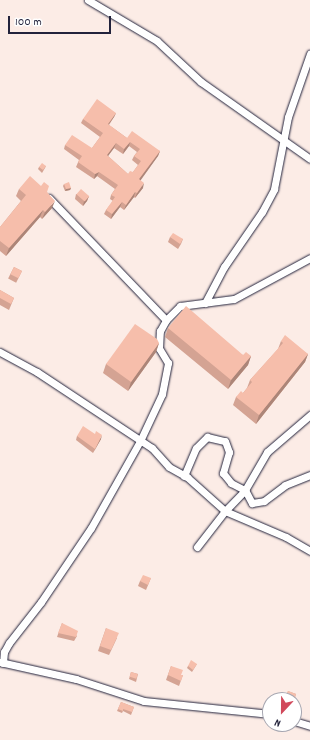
<!DOCTYPE html>
<style>
body{margin:0}
#map{position:relative;width:310px;height:740px;overflow:hidden;background:#fcece6;font-family:Dekko,sans-serif}
div>[style]{position:absolute}
.roads{filter:drop-shadow(0 0 1px #22223b) drop-shadow(0 0 1px #22223b)}
.street>*{height:7px;margin:-3.5px;padding:0 3.5px;transform-origin:3.5px;border-radius:3.5px;background:#fff}
.wall>*{inset:0;background:#d4a393;transform-origin:0 0}
.shaded-wall>*{inset:0;background:#ac8578}
.building>*{inset:0;background:#f6beab;transform-origin:0 0}
span{translate:-50% -50%;white-space:nowrap;text-align:center;line-height:1.15;-webkit-text-stroke:4px #fff;paint-order:stroke}
.north{position:absolute;left:262px;top:692px;width:40px;height:40px;box-sizing:border-box;background:#fff;border:1px solid #a7a7b1;border-radius:50%;rotate:202deg;font-size:11px;font-weight:700;line-height:16px;text-align:center;color:#22223b}
.north::after{content:'';display:block;margin:auto;width:14px;height:18px;background:#d1495b;clip-path:polygon(50% 0,100% 100%,50% 72%,0 100%)}
.scale{position:absolute;left:8px;top:16px;width:103px;height:18px;box-sizing:border-box;border:2px solid #22223b;border-top:0;padding-left:5px;font-size:12px;line-height:14px;white-space:nowrap;color:#22223b;-webkit-text-stroke:3px #fff;paint-order:stroke}
</style>
<div id="map">
<div class="roads">
<div class="street">
<div style="left:88px;top:0;width:80px;rotate:30.7deg"></div>
<div style="left:157px;top:41px;width:60px;rotate:43deg"></div>
<div style="left:201px;top:82px;width:133px;rotate:35.2deg"></div>
<div style="left:49px;top:198px;width:169px;rotate:46.2deg"></div>
<div style="left:205px;top:303px;width:41px;rotate:-62.2deg"></div>
<div style="left:224px;top:267px;width:67px;rotate:-55.4deg"></div>
<div style="left:262px;top:212px;width:26px;rotate:-62deg"></div>
<div style="left:274px;top:189px;width:73px;rotate:-79deg"></div>
<div style="left:288px;top:117px;width:67px;rotate:-70.8deg"></div>
<div style="left:0;top:352px;width:42px;rotate:28.4deg"></div>
<div style="left:37px;top:372px;width:138px;rotate:33.5deg"></div>
<div style="left:152px;top:448px;width:25px;rotate:48deg"></div>
<div style="left:169px;top:467px;width:21px;rotate:29deg"></div>
<div style="left:187px;top:477px;width:51px;rotate:41.8deg"></div>
<div style="left:225px;top:511px;width:66px;rotate:23.1deg"></div>
<div style="left:286px;top:537px;width:28px;rotate:30deg"></div>
<div style="left:184px;top:476px;width:30px;rotate:-67deg"></div>
<div style="left:196px;top:448px;width:16px;rotate:-45deg"></div>
<div style="left:207px;top:437px;width:18px;rotate:13deg"></div>
<div style="left:225px;top:441px;width:12px;rotate:70deg"></div>
<div style="left:229px;top:452px;width:22px;rotate:106deg"></div>
<div style="left:223px;top:473px;width:13px;rotate:51deg"></div>
<div style="left:231px;top:483px;width:16px;rotate:27deg"></div>
<div style="left:245px;top:490px;width:15px;rotate:62deg"></div>
<div style="left:252px;top:503px;width:12px;rotate:-9deg"></div>
<div style="left:264px;top:501px;width:26px;rotate:-37deg"></div>
<div style="left:285px;top:485px;width:27px;rotate:-22deg"></div>
<div style="left:197px;top:547px;width:46px;rotate:-52.1deg"></div>
<div style="left:225px;top:511px;width:29px;rotate:-46deg"></div>
<div style="left:245px;top:490px;width:44px;rotate:-59.9deg"></div>
<div style="left:267px;top:452px;width:57px;rotate:-40.7deg"></div>
<div style="left:0;top:662px;width:78px;rotate:12.6deg"></div>
<div style="left:76px;top:679px;width:71px;rotate:17.9deg"></div>
<div style="left:144px;top:701px;width:127px;rotate:5.9deg"></div>
<div style="left:3px;top:663px;width:11px;rotate:-85deg"></div>
<div style="left:4px;top:652px;width:10px;rotate:-61deg"></div>
<div style="left:9px;top:643px;width:52px;rotate:-52deg"></div>
<div style="left:41px;top:602px;width:89px;rotate:-56deg"></div>
<div style="left:91px;top:528px;width:100px;rotate:-60.6deg"></div>
<div style="left:140px;top:441px;width:52px;rotate:-64.9deg"></div>
<div style="left:162px;top:394px;width:32px;rotate:-79deg"></div>
<div style="left:168px;top:363px;width:17px;rotate:-121deg"></div>
<div style="left:159px;top:348px;width:17px;rotate:-87deg"></div>
<div style="left:160px;top:331px;width:13px;rotate:-61deg"></div>
<div style="left:166px;top:320px;width:20px;rotate:-45deg"></div>
<div style="left:180px;top:306px;width:54px;rotate:-7.4deg"></div>
<div style="left:234px;top:299px;width:86px;rotate:-28.3deg"></div>
<div style="left:294px;top:721px;width:17px;rotate:17deg"></div>
</div>
</div>
<div class="wall">
<div style="clip-path:polygon(evenodd,116px 113px,114px 117px,109px 125px,127px 138px,160px 151px,158px 156px,140px 180px,143px 188px,135px 198px,134px 197px,124px 210px,120px 207px,111px 219px,104px 214px,106px 210px,113px 201px,110px 199px,111px 195px,115px 189px,97px 176px,94px 179px,76px 167px,79px 160px,64px 149px,65px 145px,92px 148px,100px 137px,81px 123px,83px 119px,116px 113px,129px 146px,137px 152px,134px 156px,132px 160px,138px 165px,133px 172px,128px 174px,108px 156px,114px 148px,123px 154px,129px 146px)"></div>
<div style="clip-path:polygon(46px 166px,45px 168px,42px 173px,38px 169px,39px 167px)"></div>
<div style="clip-path:polygon(64px 184px,71px 188px,70px 190px,65px 191px,63px 186px)"></div>
<div style="clip-path:polygon(19px 189px,47px 192px,52px 208px,42px 219px,40px 217px,6px 256px,0 251px,0 227px,21px 201px,16px 196px)"></div>
<div style="clip-path:polygon(76px 194px,89px 196px,87px 201px,83px 206px,75px 199px)"></div>
<div style="clip-path:polygon(170px 237px,183px 239px,181px 244px,178px 249px,168px 242px)"></div>
<div style="left:14px;top:267px;width:9px;height:13px;rotate:27deg"></div>
<div style="clip-path:polygon(0 290px,14px 298px,9px 310px,0 305px)"></div>
<div style="clip-path:polygon(168px 328px,243px 355px,251px 356px,248px 365px,228px 389px,165px 337px)"></div>
<div style="clip-path:polygon(281px 341px,308px 354px,305px 362px,256px 424px,233px 405px,236px 397px,243px 393px,247px 388px,250px 380px,278px 349px)"></div>
<div style="clip-path:polygon(159px 343px,156px 352px,128px 391px,103px 373px,106px 364px)"></div>
<div style="clip-path:polygon(95px 434px,101px 439px,93px 453px,76px 440px,77px 436px)"></div>
<div style="clip-path:polygon(151px 578px,146px 590px,138px 586px,140px 581px)"></div>
<div style="clip-path:polygon(62px 623px,77px 636px,74px 641px,57px 637px)"></div>
<div style="clip-path:polygon(106px 628px,117px 638px,109px 655px,98px 651px)"></div>
<div style="clip-path:polygon(197px 664px,192px 672px,187px 668px,188px 666px)"></div>
<div style="clip-path:polygon(171px 666px,181px 675px,183px 675px,179px 686px,166px 680px)"></div>
<div style="clip-path:polygon(131px 672px,138px 674px,136px 682px,129px 679px)"></div>
<div style="clip-path:polygon(288px 691px,296px 694px,294px 700px,291px 700px,285px 698px)"></div>
<div style="clip-path:polygon(121px 702px,134px 707px,131px 715px,123px 711px,122px 713px,117px 711px)"></div>
</div>
<div class="shaded-wall">
<div style="clip-path:polygon(116px 113px,114px 117px,106px 128px,108px 124px)"></div>
<div style="clip-path:polygon(130px 142px,129px 146px,123px 154px,124px 149px)"></div>
<div style="clip-path:polygon(116px 143px,114px 148px,105px 160px,107px 155px)"></div>
<div style="clip-path:polygon(160px 151px,158px 156px,138px 184px,139px 179px)"></div>
<div style="clip-path:polygon(99px 172px,97px 176px,94px 179px,95px 174px)"></div>
<div style="clip-path:polygon(144px 183px,143px 188px,135px 198px,137px 193px)"></div>
<div style="clip-path:polygon(71px 188px,70px 190px,65px 191px,66px 189px)"></div>
<div style="clip-path:polygon(135px 192px,134px 197px,124px 210px,126px 205px)"></div>
<div style="clip-path:polygon(89px 196px,87px 201px,83px 206px,84px 201px)"></div>
<div style="clip-path:polygon(55px 201px,52px 208px,42px 219px,45px 212px)"></div>
<div style="clip-path:polygon(122px 202px,120px 207px,111px 219px,112px 214px)"></div>
<div style="clip-path:polygon(43px 210px,40px 217px,6px 256px,9px 248px)"></div>
<div style="clip-path:polygon(159px 343px,156px 352px,128px 391px,131px 382px)"></div>
<div style="clip-path:polygon(308px 354px,305px 362px,256px 424px,259px 415px)"></div>
<div style="clip-path:polygon(251px 356px,248px 365px,228px 389px,231px 380px)"></div>
<div style="clip-path:polygon(102px 435px,101px 439px,93px 453px)"></div>
</div>
<div class="building">
<div style="clip-path:polygon(evenodd,97px 99px,116px 113px,108px 124px,127px 138px,132px 131px,160px 151px,139px 179px,144px 183px,137px 193px,135px 192px,126px 205px,122px 202px,112px 214px,106px 210px,115px 197px,111px 195px,118px 185px,99px 172px,95px 174px,78px 162px,82px 156px,65px 145px,72px 135px,92px 148px,103px 133px,83px 119px,97px 99px,130px 142px,140px 149px,134px 156px,141px 161px,133px 172px,130px 171px,128px 174px,107px 155px,116px 143px,124px 149px,130px 142px)"></div>
<div style="left:42px;top:163px;width:5px;height:5px;rotate:37deg"></div>
<div style="clip-path:polygon(30px 176px,41px 186px,44px 182px,49px 186px,47px 192px,55px 201px,45px 212px,43px 210px,9px 248px,0 241px,0 227px,26px 195px,19px 189px)"></div>
<div style="clip-path:polygon(69px 182px,71px 188px,66px 189px,64px 184px)"></div>
<div style="left:81px;top:189px;width:11px;height:7px;rotate:41deg"></div>
<div style="clip-path:polygon(173px 233px,183px 239px,180px 244px,170px 237px)"></div>
<div style="left:14px;top:267px;width:9px;height:8px;rotate:27deg"></div>
<div style="clip-path:polygon(0 290px,14px 298px,11px 304px,0 298px)"></div>
<div style="clip-path:polygon(186px 306px,243px 355px,246px 352px,251px 356px,231px 380px,168px 328px)"></div>
<div style="clip-path:polygon(135px 324px,157px 339px,159px 343px,131px 382px,106px 364px)"></div>
<div style="clip-path:polygon(285px 335px,308px 354px,259px 415px,236px 397px,241px 391px,243px 393px,252px 382px,250px 380px,283px 343px,281px 341px)"></div>
<div style="clip-path:polygon(83px 426px,95px 434px,96px 431px,102px 435px,95px 449px,77px 436px)"></div>
<div style="clip-path:polygon(143px 575px,151px 578px,148px 585px,140px 581px)"></div>
<div style="clip-path:polygon(62px 623px,78px 631px,76px 637px,58px 633px)"></div>
<div style="clip-path:polygon(106px 628px,119px 633px,111px 650px,100px 646px)"></div>
<div style="clip-path:polygon(191px 660px,197px 664px,193px 670px,188px 666px)"></div>
<div style="clip-path:polygon(171px 666px,183px 670px,181px 675px,183px 675px,181px 681px,168px 675px)"></div>
<div style="left:131px;top:672px;width:7px;height:5px;rotate:16deg"></div>
<div style="clip-path:polygon(288px 691px,296px 694px,295px 699px,286px 696px)"></div>
<div style="clip-path:polygon(121px 702px,134px 707px,132px 712px,123px 709px,123px 711px,118px 709px)"></div>
</div>
<div class="north">N</div>
<div class="scale">100 m</div>
</div>
